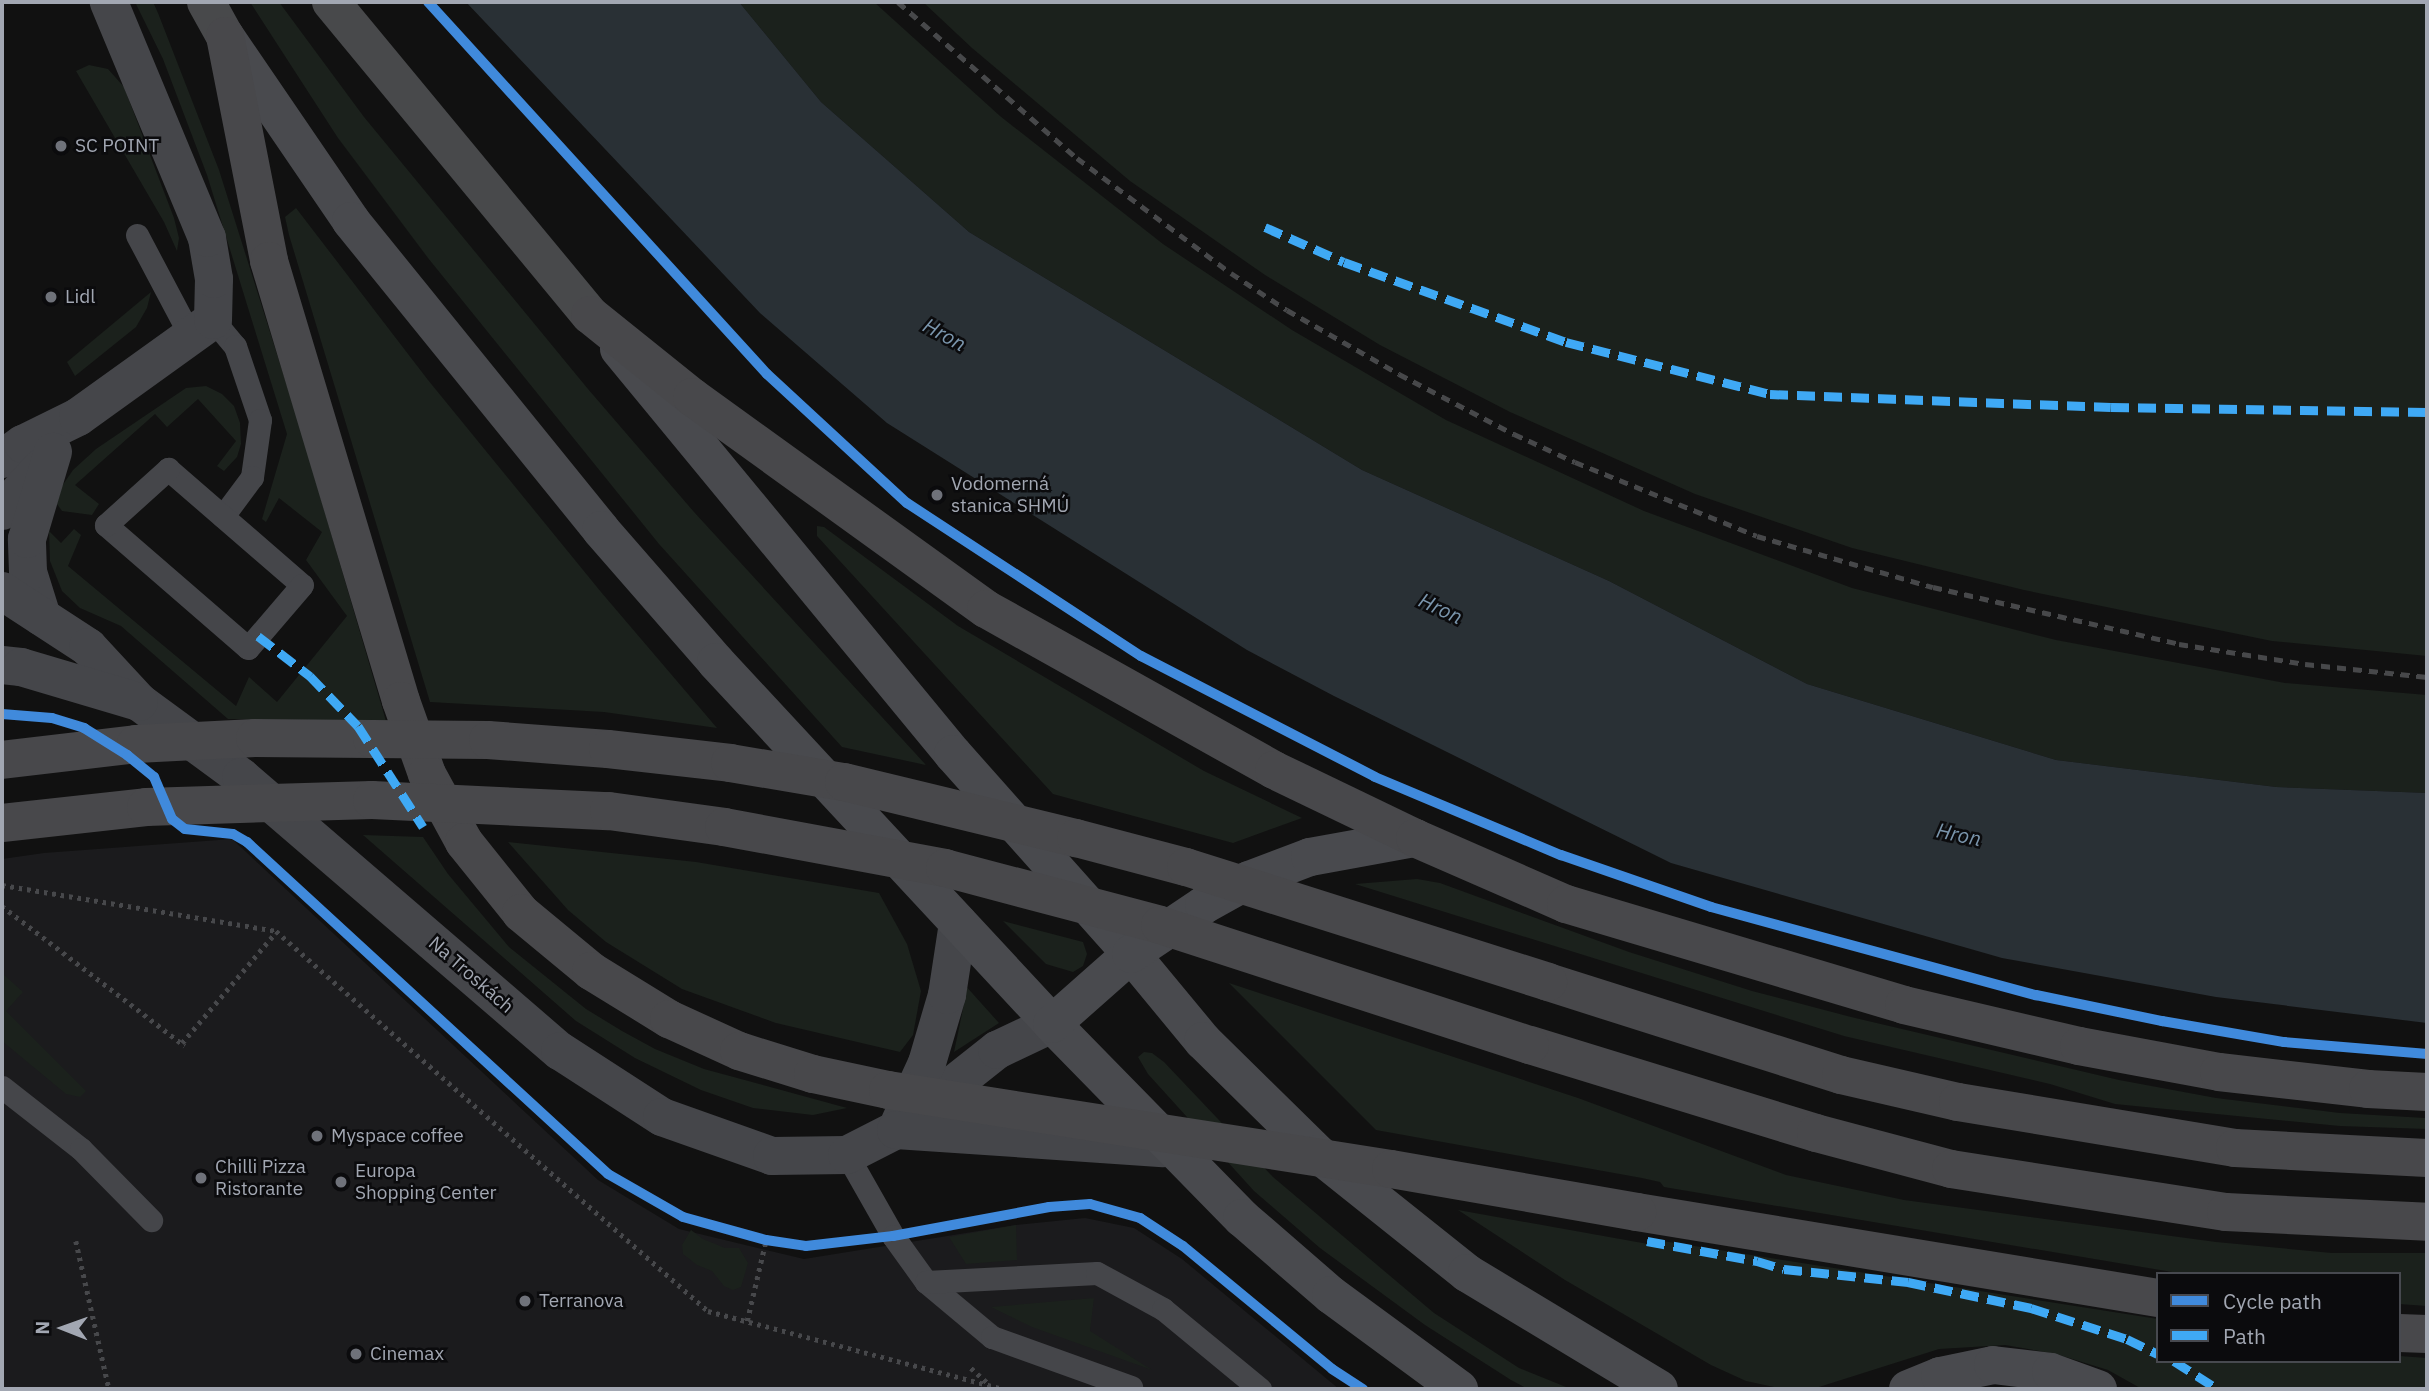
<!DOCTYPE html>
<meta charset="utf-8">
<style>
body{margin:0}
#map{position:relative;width:2429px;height:1391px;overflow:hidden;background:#111;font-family:"IBM Plex Sans",sans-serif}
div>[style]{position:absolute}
.built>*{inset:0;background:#1b1b1d}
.green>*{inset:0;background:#1b211c}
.water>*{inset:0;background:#293035}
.path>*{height:4.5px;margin-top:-2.25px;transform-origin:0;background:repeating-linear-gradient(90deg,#47484b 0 3.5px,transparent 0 8.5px)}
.service>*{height:23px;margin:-11.5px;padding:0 11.5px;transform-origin:11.5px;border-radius:11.5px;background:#45464a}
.minor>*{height:38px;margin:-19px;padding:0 19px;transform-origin:19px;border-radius:19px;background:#45464a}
.tertiary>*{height:38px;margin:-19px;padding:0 19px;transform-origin:19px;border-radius:19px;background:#45464a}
.secondary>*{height:38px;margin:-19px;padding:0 19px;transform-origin:19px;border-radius:19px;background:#494a4e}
.primary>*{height:38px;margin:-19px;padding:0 19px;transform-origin:19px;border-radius:19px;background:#48494b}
.motorway>*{height:38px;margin:-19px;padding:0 19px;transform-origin:19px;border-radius:19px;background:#48484b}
.rail>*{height:5px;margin-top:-2.5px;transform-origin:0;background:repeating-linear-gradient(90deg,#47484a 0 9px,transparent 0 16px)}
.motorway-bridge>*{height:38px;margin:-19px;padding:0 19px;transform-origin:19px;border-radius:19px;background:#48484b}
.quiet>*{height:9px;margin-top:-4.5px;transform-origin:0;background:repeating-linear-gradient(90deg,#3fa9f5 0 18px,transparent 0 27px)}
.cycleway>*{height:10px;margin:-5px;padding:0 5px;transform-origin:5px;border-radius:5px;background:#408adc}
.dots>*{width:19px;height:19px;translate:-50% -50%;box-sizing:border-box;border:4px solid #0b0b0d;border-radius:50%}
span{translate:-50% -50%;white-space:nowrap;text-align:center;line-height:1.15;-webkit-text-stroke:5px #0b0b0d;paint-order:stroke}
.poi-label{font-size:19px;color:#a2a7b2}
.left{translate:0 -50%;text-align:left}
.street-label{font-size:19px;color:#a2a7b2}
.water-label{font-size:21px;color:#7a95ac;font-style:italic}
.frame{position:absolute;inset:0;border:4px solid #a2a7b2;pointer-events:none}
.legend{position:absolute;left:2156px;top:1272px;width:245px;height:91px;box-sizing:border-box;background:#0b0b0d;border:2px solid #47494f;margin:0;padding:9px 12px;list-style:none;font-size:21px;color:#a2a7b2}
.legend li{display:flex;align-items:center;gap:14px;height:35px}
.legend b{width:35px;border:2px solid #47494f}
.north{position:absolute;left:28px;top:1293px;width:70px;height:70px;-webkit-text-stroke:5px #0b0b0d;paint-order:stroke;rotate:271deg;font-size:19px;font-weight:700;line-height:28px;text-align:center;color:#a2a7b2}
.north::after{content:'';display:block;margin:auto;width:24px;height:32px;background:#a2a7b2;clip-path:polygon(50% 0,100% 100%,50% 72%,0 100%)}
</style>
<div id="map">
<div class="built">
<div style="clip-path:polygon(232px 839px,598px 1180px,679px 1229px,804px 1259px,1016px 1225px,1085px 1218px,1134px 1228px,1182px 1259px,1339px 1389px,2px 1389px,2px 859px,44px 853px)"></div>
</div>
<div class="green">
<div style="clip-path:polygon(135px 2px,153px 2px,158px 13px,219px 170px,299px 424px,386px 721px,228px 719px,121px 626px,80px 608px,62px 591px,50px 561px,49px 531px,61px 543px,74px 529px,81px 535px,68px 566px,236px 706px,249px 677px,277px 702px,347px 616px,306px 560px,322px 532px,279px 498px,266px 522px,262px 519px,287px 434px,207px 175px,163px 59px)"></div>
<div style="clip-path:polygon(250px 2px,279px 2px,364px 117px,588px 389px,694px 512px,926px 765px,842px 747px,659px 544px,428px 258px,338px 138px)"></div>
<div style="clip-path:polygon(739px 2px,874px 2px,1000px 116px,1163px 244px,1292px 330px,1446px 420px,1644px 511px,1852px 588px,2056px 640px,2285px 683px,2427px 695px,2427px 793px,2276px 787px,2056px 760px,1807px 684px,1609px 581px,1362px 470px,969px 232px,821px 102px)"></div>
<div style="clip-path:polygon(923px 2px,2427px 2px,2427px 656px,2272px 641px,2024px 590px,1852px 548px,1695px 494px,1510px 412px,1380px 345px,1265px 275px,1130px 181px,972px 48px)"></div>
<div style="clip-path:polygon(89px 65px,108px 69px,124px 87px,174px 218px,179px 238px,177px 251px,164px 222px,76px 71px)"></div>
<div style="clip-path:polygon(296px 208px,428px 380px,601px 592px,717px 728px,604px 712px,430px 702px,289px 235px,285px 217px)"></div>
<div style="clip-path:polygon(151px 292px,147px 308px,136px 327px,75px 376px,67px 362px)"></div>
<div style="clip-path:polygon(206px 386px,222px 394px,234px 406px,240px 423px,241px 444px,237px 457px,224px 471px,217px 466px,236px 441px,198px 399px,167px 427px,155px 414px,75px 485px,99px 504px,92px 515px,62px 511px,57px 504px,62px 486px,73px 470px,96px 449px,186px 388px)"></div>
<div style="clip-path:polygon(817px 526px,824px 527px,958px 626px,1204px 771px,1302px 818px,1233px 843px,1053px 794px,817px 536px)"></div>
<div style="clip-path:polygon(363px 835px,423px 837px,448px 874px,509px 947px,586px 1009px,622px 1031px,655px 1049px,704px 1069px,847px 1108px,813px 1115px,753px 1108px,701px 1090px,635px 1058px,576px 1021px)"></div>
<div style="clip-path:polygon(508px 842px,696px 862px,879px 893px,907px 944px,921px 991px,913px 1035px,900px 1052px,776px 1023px,682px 989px,606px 942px,568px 910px)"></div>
<div style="clip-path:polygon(1417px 879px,1440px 883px,1629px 952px,1752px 991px,1851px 1017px,2119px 1080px,2216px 1098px,2340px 1113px,2425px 1118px,2427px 1129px,2340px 1126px,2115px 1104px,2050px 1084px,1844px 1036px,1355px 884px)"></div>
<div style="clip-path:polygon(1003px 921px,1083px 942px,1087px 954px,1083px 966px,1073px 972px,1046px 964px)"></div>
<div style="clip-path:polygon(2px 973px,23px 992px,6px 1011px,86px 1091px,80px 1097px,66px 1094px,2px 1041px)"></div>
<div style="clip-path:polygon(1229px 983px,1578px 1098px,1786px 1175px,1904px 1200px,2216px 1242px,2332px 1253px,2427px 1253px,2427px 1306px,2399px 1304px,2399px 1274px,2184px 1274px,1664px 1187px,1660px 1182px,1642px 1178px,1376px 1130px)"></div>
<div style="clip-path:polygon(964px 984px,999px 1023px,954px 1052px,964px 1004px)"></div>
<div style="clip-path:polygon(1144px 1052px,1152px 1053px,1164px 1062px,1273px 1177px,1434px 1313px,1519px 1368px,1571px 1389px,1528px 1389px,1511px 1380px,1425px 1325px,1320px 1248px,1254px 1191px,1148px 1074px,1138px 1057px)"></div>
<div style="clip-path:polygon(1458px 1210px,1648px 1244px,1650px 1239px,2158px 1319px,2158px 1361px,2399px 1361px,2399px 1356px,2427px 1358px,2427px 1389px,2142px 1389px,2108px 1370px,2056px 1354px,2005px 1345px,1939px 1349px,1819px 1387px,1784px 1389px,1746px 1381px,1711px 1365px,1565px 1280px)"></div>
<div style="clip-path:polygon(1016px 1225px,1017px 1260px,966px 1264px,949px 1237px)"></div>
<div style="clip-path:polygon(691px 1230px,703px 1239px,725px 1248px,739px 1248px,748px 1263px,741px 1287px,733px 1290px,724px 1286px,712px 1271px,697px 1265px,683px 1254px,682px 1245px)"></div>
<div style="clip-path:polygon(1094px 1298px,1090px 1331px,1152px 1370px,1032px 1327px,991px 1307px)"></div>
</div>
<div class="water">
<div style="clip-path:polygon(466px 2px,739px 2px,821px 102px,969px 232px,1362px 470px,1609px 581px,1807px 684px,2056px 760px,2276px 787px,2427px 793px,2427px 1023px,2216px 997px,2002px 958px,1671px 863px,1334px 696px,1247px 650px,887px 423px,760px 313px)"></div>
</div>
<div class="path">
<div style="left:2px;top:885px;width:278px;rotate:9.5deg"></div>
<div style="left:276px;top:931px;width:575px;rotate:41.34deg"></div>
<div style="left:708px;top:1311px;width:305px;rotate:14.8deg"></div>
<div style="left:2px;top:906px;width:230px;rotate:37.4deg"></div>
<div style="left:182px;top:1043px;width:145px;rotate:-49.7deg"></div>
<div style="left:76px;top:1241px;width:152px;rotate:77.4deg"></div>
<div style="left:747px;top:1321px;width:83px;rotate:-76.8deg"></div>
<div style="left:971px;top:1368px;width:25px;rotate:42deg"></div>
</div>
<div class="service">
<div style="left:137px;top:235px;width:115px;rotate:62.1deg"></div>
<div style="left:213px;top:320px;width:34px;rotate:50deg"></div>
<div style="left:235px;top:346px;width:78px;rotate:71.3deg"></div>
<div style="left:260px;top:420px;width:58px;rotate:98deg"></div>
<div style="left:252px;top:477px;width:49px;rotate:126.6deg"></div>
<div style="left:168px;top:469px;width:177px;rotate:40.9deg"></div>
<div style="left:302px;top:585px;width:83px;rotate:130.6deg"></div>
<div style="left:248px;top:648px;width:188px;rotate:-139.1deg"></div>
<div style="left:106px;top:525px;width:84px;rotate:-42.1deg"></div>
<div style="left:2px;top:1087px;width:100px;rotate:38.1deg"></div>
<div style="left:81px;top:1149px;width:100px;rotate:45.4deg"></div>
<div style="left:847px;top:1155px;width:93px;rotate:60.4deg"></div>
<div style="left:893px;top:1236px;width:57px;rotate:54.3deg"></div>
<div style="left:926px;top:1282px;width:86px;rotate:39.8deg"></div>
<div style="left:992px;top:1337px;width:148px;rotate:19.8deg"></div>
<div style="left:926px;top:1282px;width:171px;rotate:-3deg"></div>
<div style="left:1097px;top:1273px;width:75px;rotate:28.6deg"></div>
<div style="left:1163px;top:1309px;width:126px;rotate:39.5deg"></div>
</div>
<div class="minor">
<div style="left:2px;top:459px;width:26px;rotate:-36deg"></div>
<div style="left:23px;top:444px;width:61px;rotate:-26.1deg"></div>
<div style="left:78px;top:417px;width:166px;rotate:-35.7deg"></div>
<div style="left:213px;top:320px;width:41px;rotate:-88.6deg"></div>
<div style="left:214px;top:279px;width:42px;rotate:-99.7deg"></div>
<div style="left:207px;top:238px;width:256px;rotate:-112.6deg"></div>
<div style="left:2px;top:511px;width:59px;rotate:-47.7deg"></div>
<div style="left:42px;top:617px;width:47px;rotate:-107.3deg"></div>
<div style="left:28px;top:572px;width:33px;rotate:-92deg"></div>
<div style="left:27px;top:539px;width:91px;rotate:-73.4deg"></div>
</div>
<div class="tertiary">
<div style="left:2px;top:591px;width:103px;rotate:33.1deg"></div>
<div style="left:88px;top:647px;width:75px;rotate:47.2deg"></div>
<div style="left:139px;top:702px;width:127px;rotate:36.3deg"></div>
<div style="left:241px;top:777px;width:421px;rotate:40.7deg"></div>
<div style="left:560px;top:1051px;width:121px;rotate:32.9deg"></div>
<div style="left:662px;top:1117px;width:117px;rotate:19.5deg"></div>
<div style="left:772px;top:1156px;width:75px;rotate:-0.8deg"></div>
<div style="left:847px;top:1155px;width:55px;rotate:-27deg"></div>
<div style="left:896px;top:1130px;width:129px;rotate:-38.4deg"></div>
<div style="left:997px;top:1050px;width:61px;rotate:-25.3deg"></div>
<div style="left:2px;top:665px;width:19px;rotate:6deg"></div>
<div style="left:21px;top:667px;width:123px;rotate:16.5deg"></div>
<div style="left:900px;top:1122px;width:65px;rotate:-65.4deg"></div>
<div style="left:927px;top:1063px;width:71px;rotate:-73.6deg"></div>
<div style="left:947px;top:995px;width:73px;rotate:-81.3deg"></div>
<div style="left:896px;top:1130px;width:268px;rotate:3.9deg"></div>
</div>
<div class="secondary">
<div style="left:225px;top:36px;width:224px;rotate:55.7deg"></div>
<div style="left:351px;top:221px;width:397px;rotate:51deg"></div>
<div style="left:601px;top:530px;width:175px;rotate:48.9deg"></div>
<div style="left:716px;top:662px;width:494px;rotate:47.1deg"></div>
<div style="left:1052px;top:1024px;width:272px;rotate:45.6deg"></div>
<div style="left:1242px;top:1218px;width:118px;rotate:40.9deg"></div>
<div style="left:1331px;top:1295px;width:159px;rotate:36.3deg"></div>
<div style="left:619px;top:349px;width:525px;rotate:50.49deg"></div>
<div style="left:953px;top:754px;width:268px;rotate:48.3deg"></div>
<div style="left:1131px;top:954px;width:113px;rotate:50.4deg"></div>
<div style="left:1203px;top:1041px;width:161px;rotate:44.5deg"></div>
<div style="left:1318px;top:1154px;width:191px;rotate:38.6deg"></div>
<div style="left:1467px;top:1273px;width:224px;rotate:31.1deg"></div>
<div style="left:1052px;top:1024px;width:106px;rotate:-41.5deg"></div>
<div style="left:1131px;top:954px;width:88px;rotate:-33.9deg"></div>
<div style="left:1204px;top:905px;width:51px;rotate:-29.1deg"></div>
<div style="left:1249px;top:880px;width:65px;rotate:-20.7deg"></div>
<div style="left:1310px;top:857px;width:107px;rotate:-10.3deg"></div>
<div style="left:1908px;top:1389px;width:35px;rotate:-22deg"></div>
<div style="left:1940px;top:1376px;width:54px;rotate:-11.7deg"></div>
<div style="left:1993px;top:1365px;width:58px;rotate:6.9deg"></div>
<div style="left:2051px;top:1372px;width:50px;rotate:19.9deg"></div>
</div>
<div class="primary">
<div style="left:206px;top:2px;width:39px;rotate:61deg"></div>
<div style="left:331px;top:2px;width:406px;rotate:50.4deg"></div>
</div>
<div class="motorway">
<div style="left:225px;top:36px;width:229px;rotate:78.9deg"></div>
<div style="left:269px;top:261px;width:459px;rotate:73.3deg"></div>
<div style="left:401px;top:701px;width:77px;rotate:70.4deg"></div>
<div style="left:427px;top:774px;width:77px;rotate:61.4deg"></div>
<div style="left:464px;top:842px;width:91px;rotate:51.2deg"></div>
<div style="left:521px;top:913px;width:91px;rotate:39.6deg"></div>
<div style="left:591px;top:971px;width:92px;rotate:31.6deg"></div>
<div style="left:590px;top:315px;width:131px;rotate:38.8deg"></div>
<div style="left:692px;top:397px;width:362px;rotate:35.8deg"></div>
<div style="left:986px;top:609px;width:330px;rotate:29.2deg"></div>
<div style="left:1274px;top:770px;width:157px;rotate:25.7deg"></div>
<div style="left:1415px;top:838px;width:165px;rotate:23.6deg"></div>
<div style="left:1566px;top:904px;width:353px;rotate:16.6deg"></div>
<div style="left:1904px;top:1005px;width:180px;rotate:13.2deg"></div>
<div style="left:2079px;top:1046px;width:142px;rotate:10.5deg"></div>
<div style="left:2219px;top:1072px;width:150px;rotate:6.5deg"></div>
<div style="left:2368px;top:1089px;width:59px;rotate:2.9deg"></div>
<div style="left:1548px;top:982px;width:307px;rotate:17.6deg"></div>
<div style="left:1841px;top:1075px;width:120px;rotate:13deg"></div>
<div style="left:1958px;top:1102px;width:281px;rotate:9.4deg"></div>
<div style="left:2235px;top:1148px;width:192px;rotate:3deg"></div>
<div style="left:1530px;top:1045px;width:299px;rotate:17.1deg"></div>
<div style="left:1816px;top:1133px;width:140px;rotate:14.9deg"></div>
<div style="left:1951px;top:1169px;width:278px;rotate:8.9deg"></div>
<div style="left:2226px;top:1212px;width:201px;rotate:2.8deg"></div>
<div style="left:1637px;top:1212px;width:528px;rotate:9.37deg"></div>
<div style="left:2399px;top:1333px;width:28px;rotate:2deg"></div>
</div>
<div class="rail">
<div style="left:898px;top:2px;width:237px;rotate:41.1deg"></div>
<div style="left:1077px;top:158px;width:192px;rotate:36.8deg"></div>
<div style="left:1231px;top:273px;width:67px;rotate:33.5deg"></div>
<div style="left:1287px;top:310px;width:129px;rotate:29.7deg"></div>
<div style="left:1399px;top:374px;width:130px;rotate:27.6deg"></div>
<div style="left:1514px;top:434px;width:67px;rotate:24.7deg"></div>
<div style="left:1575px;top:462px;width:196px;rotate:22.1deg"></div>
<div style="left:1757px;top:536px;width:183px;rotate:16.2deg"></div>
<div style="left:1933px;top:587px;width:253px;rotate:13deg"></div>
<div style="left:2179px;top:644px;width:128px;rotate:9deg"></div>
<div style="left:2305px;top:664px;width:123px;rotate:6.1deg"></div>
</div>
<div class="motorway-bridge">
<div style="left:2px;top:760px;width:135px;rotate:-6.8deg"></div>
<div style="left:136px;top:744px;width:119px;rotate:-2.9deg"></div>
<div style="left:255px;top:738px;width:117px;rotate:0.5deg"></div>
<div style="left:372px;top:739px;width:116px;rotate:0.5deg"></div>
<div style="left:488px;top:740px;width:120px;rotate:4.3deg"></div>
<div style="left:608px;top:749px;width:123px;rotate:6.5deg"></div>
<div style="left:730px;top:763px;width:116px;rotate:9.5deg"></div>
<div style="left:844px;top:782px;width:239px;rotate:13.6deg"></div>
<div style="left:1076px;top:838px;width:114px;rotate:14.8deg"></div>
<div style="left:1186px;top:867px;width:380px;rotate:17.6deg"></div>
<div style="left:2px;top:823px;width:145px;rotate:-6.3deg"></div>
<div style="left:146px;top:807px;width:226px;rotate:-1.8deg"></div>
<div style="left:372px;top:800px;width:237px;rotate:2.7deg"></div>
<div style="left:609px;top:811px;width:116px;rotate:7.9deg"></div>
<div style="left:724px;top:827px;width:225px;rotate:10.5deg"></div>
<div style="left:945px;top:868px;width:222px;rotate:14.8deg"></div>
<div style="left:1160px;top:925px;width:389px;rotate:18deg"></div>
<div style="left:669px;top:1019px;width:77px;rotate:24.6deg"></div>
<div style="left:739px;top:1051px;width:77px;rotate:17.3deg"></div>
<div style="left:813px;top:1074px;width:77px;rotate:12deg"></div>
<div style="left:888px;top:1090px;width:509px;rotate:8.93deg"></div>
<div style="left:1391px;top:1169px;width:250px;rotate:9.9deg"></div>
</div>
<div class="quiet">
<div style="left:1265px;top:227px;width:86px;rotate:23.9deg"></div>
<div style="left:1344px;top:262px;width:236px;rotate:19.8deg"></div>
<div style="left:1566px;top:342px;width:211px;rotate:14.3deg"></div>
<div style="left:1770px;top:394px;width:341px;rotate:2.2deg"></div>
<div style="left:2111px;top:407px;width:316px;rotate:0.9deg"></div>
<div style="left:258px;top:636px;width:66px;rotate:37.6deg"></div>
<div style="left:310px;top:676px;width:69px;rotate:46.2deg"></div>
<div style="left:358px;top:726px;width:120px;rotate:57.2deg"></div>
<div style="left:1647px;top:1241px;width:112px;rotate:10.3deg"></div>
<div style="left:1757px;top:1261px;width:28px;rotate:17deg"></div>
<div style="left:1784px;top:1269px;width:125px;rotate:6deg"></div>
<div style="left:1908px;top:1282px;width:126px;rotate:11.9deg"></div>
<div style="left:2031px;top:1308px;width:101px;rotate:17.9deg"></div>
<div style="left:2127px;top:1339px;width:34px;rotate:26deg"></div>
<div style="left:2174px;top:1361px;width:52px;rotate:32.5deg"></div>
</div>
<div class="cycleway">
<div style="left:428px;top:2px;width:503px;rotate:47.66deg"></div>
<div style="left:767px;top:374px;width:190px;rotate:42.7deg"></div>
<div style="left:907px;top:503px;width:280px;rotate:33.2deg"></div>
<div style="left:1141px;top:656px;width:263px;rotate:27.3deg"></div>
<div style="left:1375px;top:777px;width:202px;rotate:22.8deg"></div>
<div style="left:1561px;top:855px;width:159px;rotate:19.1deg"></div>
<div style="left:1711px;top:907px;width:337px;rotate:15.2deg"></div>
<div style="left:2036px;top:995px;width:129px;rotate:11.7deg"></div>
<div style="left:2162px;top:1021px;width:124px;rotate:9.8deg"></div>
<div style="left:2284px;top:1042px;width:144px;rotate:4.8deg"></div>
<div style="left:2px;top:714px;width:50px;rotate:4.6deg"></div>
<div style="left:52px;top:718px;width:34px;rotate:17deg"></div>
<div style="left:84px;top:728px;width:51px;rotate:32.1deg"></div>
<div style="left:127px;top:755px;width:35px;rotate:39deg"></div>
<div style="left:154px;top:777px;width:46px;rotate:66.8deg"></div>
<div style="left:172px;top:819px;width:16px;rotate:38deg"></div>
<div style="left:185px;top:829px;width:48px;rotate:5.9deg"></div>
<div style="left:233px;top:834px;width:16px;rotate:30deg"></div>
<div style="left:247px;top:842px;width:490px;rotate:42.6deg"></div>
<div style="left:608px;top:1174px;width:86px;rotate:29.8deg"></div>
<div style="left:683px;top:1217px;width:86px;rotate:15.5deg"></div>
<div style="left:766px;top:1240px;width:40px;rotate:8.5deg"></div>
<div style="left:806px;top:1246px;width:88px;rotate:-6.6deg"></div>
<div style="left:893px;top:1236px;width:159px;rotate:-10.5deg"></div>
<div style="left:1049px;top:1207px;width:41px;rotate:-4.2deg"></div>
<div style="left:1090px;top:1204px;width:52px;rotate:15.6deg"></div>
<div style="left:1140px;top:1218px;width:51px;rotate:33.1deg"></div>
<div style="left:1183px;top:1246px;width:193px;rotate:39.5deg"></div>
<div style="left:1332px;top:1369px;width:37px;rotate:33deg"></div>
</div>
<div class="dots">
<div style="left:61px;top:146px;background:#6f727a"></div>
<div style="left:51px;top:297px;background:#6f727a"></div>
<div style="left:937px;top:495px;background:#6f727a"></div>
<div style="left:317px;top:1136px;background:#6f727a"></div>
<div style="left:201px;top:1178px;background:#6f727a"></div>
<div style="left:341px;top:1182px;background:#6f727a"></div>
<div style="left:525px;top:1301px;background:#6f727a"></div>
<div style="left:356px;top:1354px;background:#6f727a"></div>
</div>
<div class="poi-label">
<span class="left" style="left:75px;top:146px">SC POINT</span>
<span class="left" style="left:65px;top:297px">Lidl</span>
<span class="left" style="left:951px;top:495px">Vodomerná<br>stanica SHMÚ</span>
<span class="left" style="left:331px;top:1136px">Myspace coffee</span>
<span class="left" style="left:215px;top:1178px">Chilli Pizza<br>Ristorante</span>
<span class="left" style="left:355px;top:1182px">Europa<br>Shopping Center</span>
<span class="left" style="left:539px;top:1301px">Terranova</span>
<span class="left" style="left:370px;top:1354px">Cinemax</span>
</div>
<div class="street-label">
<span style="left:471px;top:975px;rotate:41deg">Na Troskách</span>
</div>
<div class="water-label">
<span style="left:945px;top:334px;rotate:29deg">Hron</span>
<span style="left:1441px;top:608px;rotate:25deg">Hron</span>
<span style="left:1959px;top:834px;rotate:12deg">Hron</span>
</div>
<div class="frame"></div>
<ul class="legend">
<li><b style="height:9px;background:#408adc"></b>Cycle path</li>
<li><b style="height:9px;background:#3fa9f5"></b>Path</li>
</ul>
<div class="north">N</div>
</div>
